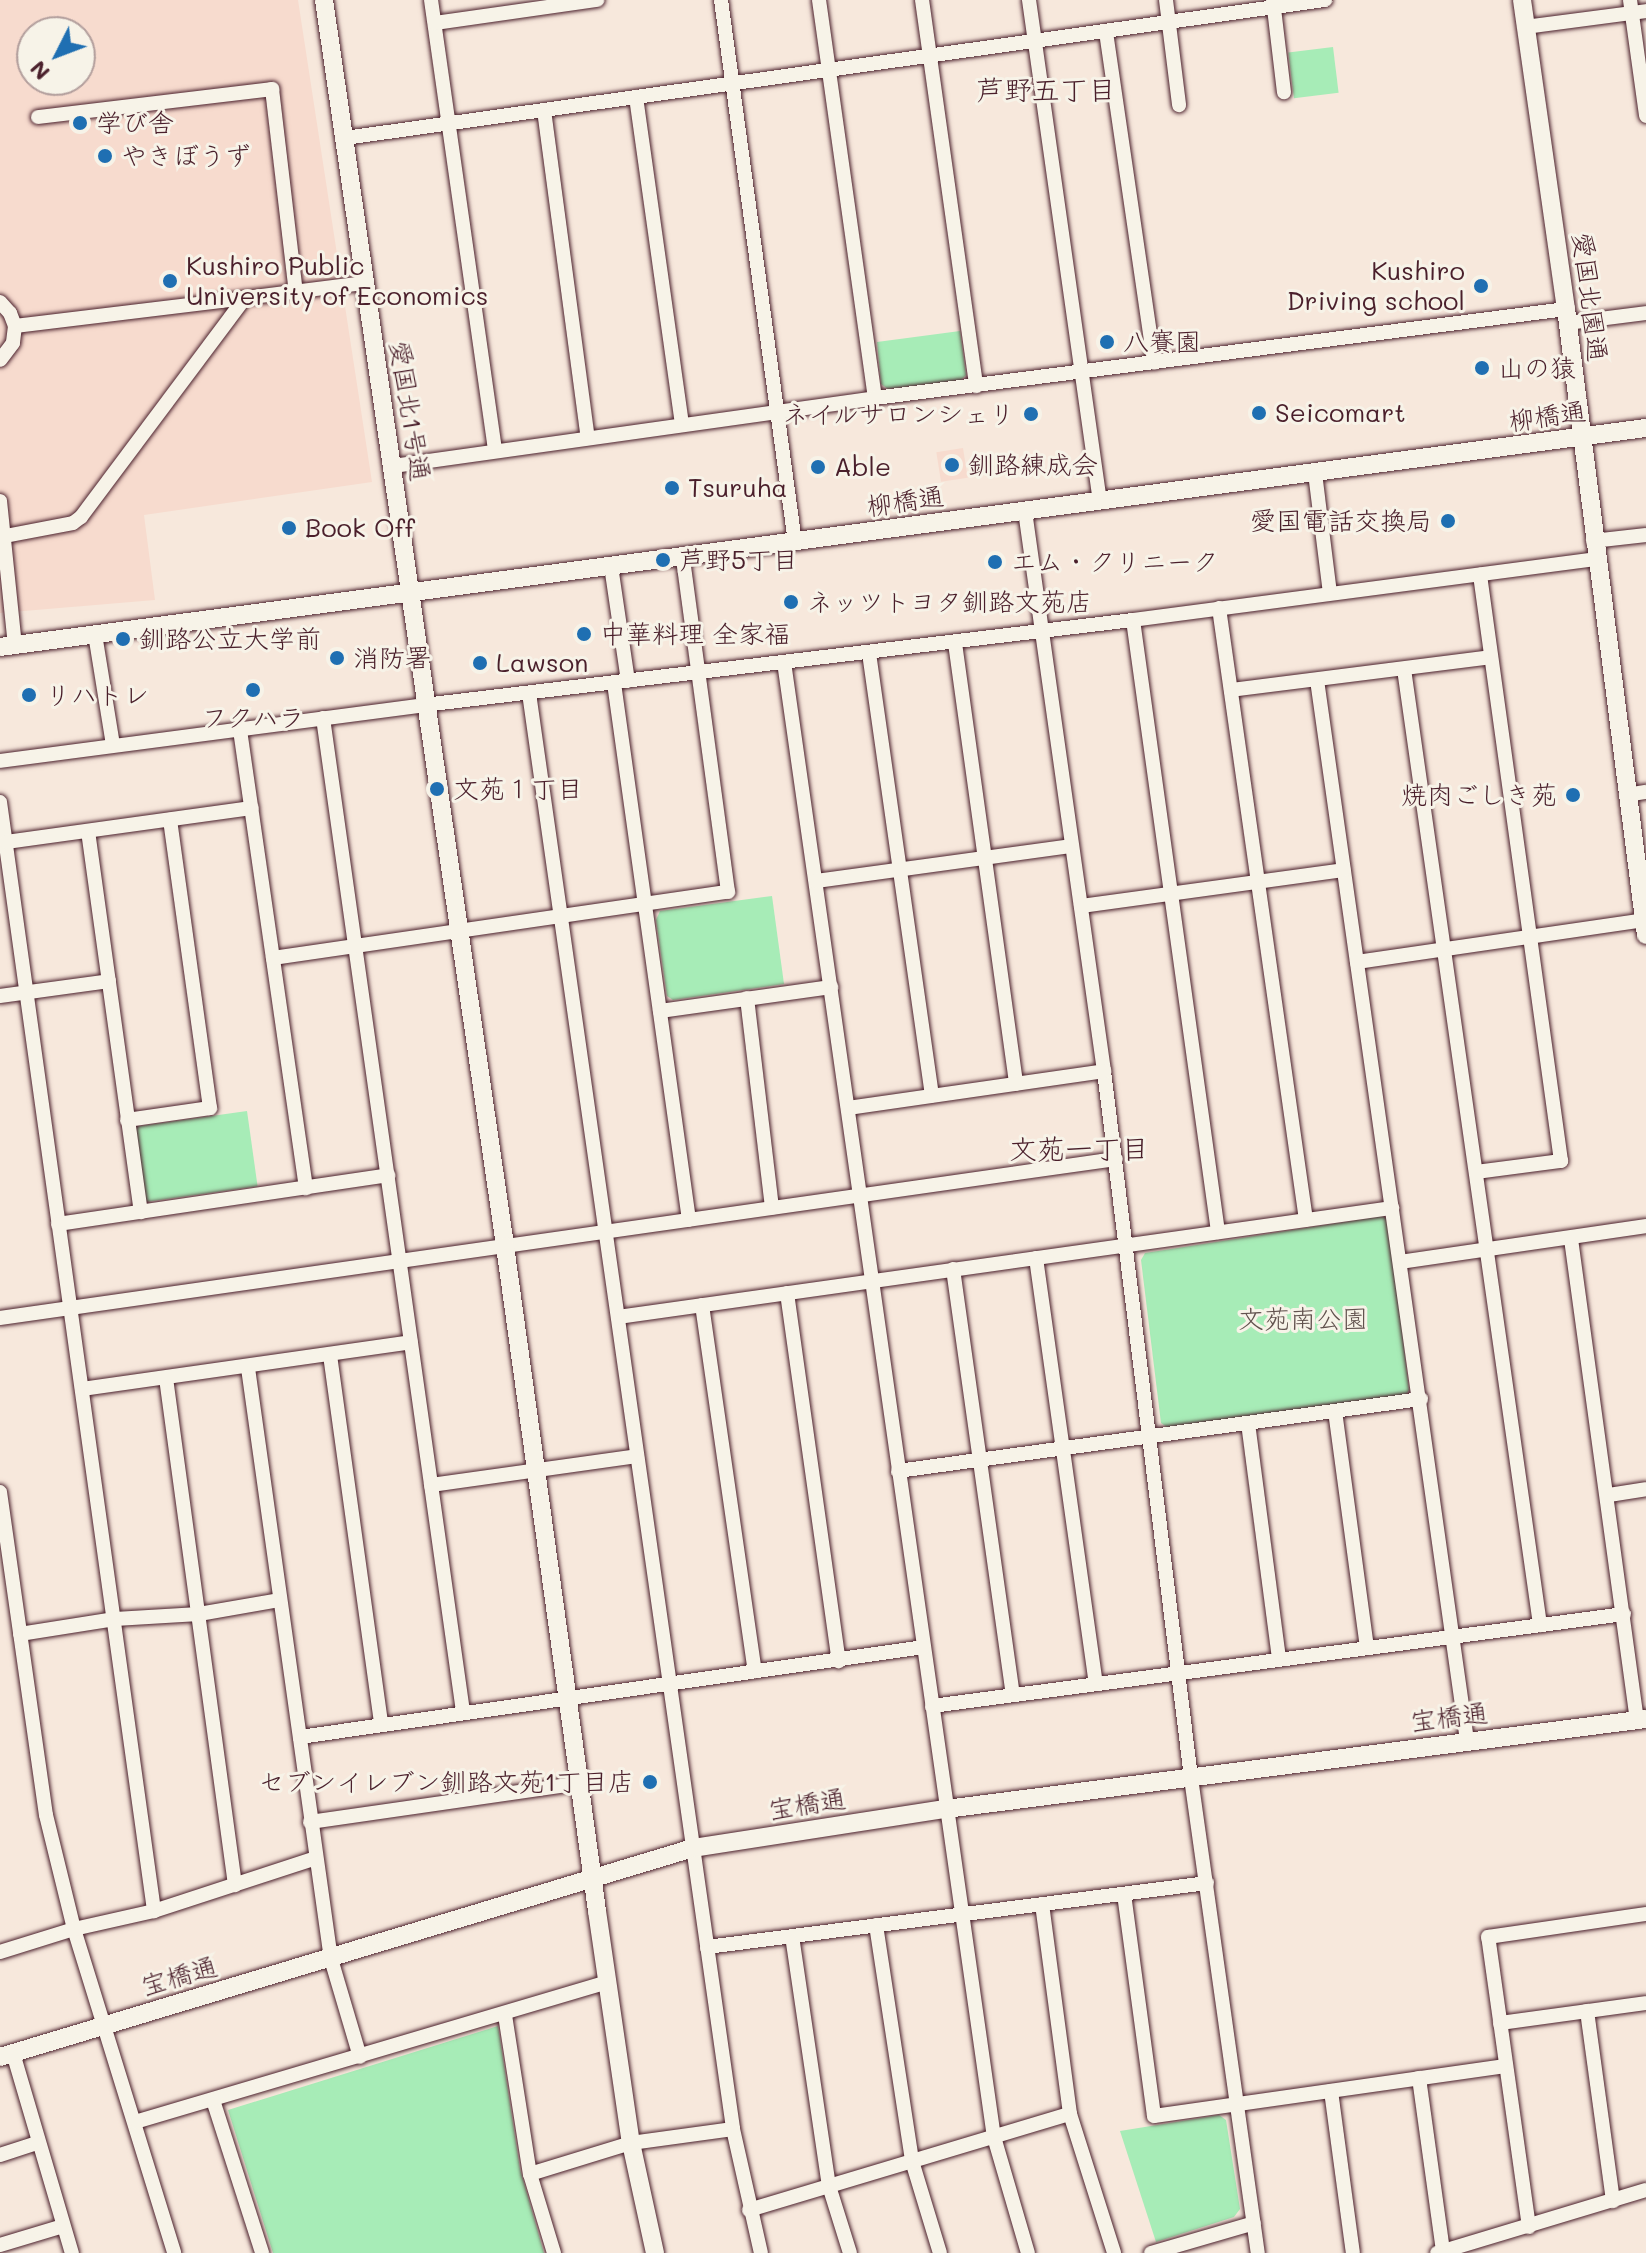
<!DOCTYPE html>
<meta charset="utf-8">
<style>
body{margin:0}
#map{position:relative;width:1646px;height:2253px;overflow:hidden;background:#f7e8dc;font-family:Mali,"Klee One",sans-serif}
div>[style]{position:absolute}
.built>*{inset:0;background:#f7dbce;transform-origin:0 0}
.green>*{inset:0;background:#a7ecb7;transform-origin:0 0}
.roads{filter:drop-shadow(0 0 2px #4a1f2b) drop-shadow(0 0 2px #4a1f2b)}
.minor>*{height:14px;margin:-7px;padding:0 7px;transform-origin:7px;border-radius:7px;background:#f7f3e8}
.tertiary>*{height:18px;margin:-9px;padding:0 9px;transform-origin:9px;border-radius:9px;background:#f7f3e8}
.dots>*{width:22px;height:22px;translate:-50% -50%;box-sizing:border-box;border:4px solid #f7f3e8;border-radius:50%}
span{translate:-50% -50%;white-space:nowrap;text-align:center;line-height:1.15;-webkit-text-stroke:6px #f7f3e8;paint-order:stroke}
.poi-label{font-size:26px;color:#4a1f2b}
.left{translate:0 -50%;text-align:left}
.right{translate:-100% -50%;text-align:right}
.street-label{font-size:26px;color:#4a1f2b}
.park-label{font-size:26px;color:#61524e}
.neighbourhood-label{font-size:28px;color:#4a1f2b}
.north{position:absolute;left:16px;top:16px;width:80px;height:80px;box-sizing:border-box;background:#f7f3e8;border:2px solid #b29e9c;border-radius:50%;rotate:228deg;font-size:22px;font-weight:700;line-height:32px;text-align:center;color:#4a1f2b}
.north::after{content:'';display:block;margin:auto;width:28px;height:36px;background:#1f6fb2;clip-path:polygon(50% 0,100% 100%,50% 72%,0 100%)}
</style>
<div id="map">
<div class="built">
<div style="clip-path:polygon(evenodd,0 0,298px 0,372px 482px,144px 515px,155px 600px,0 613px,0 0,32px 32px,80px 32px,80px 80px,32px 80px,32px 32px)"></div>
<div style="left:963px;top:448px;width:30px;height:27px;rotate:81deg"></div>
</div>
<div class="green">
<div style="left:1333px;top:47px;width:46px;height:45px;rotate:83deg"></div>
<div style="clip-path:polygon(960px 331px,966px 375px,961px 380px,888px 389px,881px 384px,877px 342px)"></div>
<div style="clip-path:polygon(772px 896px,784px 984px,673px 1000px,667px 996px,656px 920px,660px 911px)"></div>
<div style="left:247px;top:1111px;width:76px;height:113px;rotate:82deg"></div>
<div style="clip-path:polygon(1383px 1216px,1389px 1221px,1409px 1390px,1406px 1395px,1167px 1427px,1161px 1423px,1141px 1260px,1145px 1253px)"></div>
<div style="clip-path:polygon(498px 2026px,520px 2169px,544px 2253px,273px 2253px,228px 2110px)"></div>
<div style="clip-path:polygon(1219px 2115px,1226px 2120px,1240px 2209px,1234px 2217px,1156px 2242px,1120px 2131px)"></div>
</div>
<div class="roads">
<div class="minor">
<div style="left:431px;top:0;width:455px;rotate:81.9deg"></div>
<div style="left:721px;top:0;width:547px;rotate:82.23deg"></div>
<div style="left:819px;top:0;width:402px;rotate:82deg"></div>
<div style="left:922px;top:0;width:390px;rotate:82deg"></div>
<div style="left:1029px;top:0;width:507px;rotate:81.95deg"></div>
<div style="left:1166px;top:0;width:106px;rotate:82.9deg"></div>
<div style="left:1273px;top:0;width:93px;rotate:83.2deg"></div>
<div style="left:1630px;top:0;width:117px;rotate:82.1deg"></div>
<div style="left:435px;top:23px;width:164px;rotate:-8.1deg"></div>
<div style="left:1525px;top:27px;width:122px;rotate:-7.5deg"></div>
<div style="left:1106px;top:32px;width:334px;rotate:81.7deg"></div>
<div style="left:636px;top:97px;width:331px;rotate:82deg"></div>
<div style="left:544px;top:110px;width:331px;rotate:82.4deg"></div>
<div style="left:38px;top:117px;width:236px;rotate:-6.8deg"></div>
<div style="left:272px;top:89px;width:204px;rotate:83.3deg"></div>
<div style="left:345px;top:138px;width:990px;rotate:-8.02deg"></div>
<div style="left:0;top:302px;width:15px;rotate:48deg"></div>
<div style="left:10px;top:313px;width:14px;rotate:69deg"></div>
<div style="left:15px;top:326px;width:17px;rotate:97deg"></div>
<div style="left:13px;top:343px;width:21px;rotate:127deg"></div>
<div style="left:1568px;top:323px;width:79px;rotate:-7.3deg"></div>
<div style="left:15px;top:326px;width:232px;rotate:-6.9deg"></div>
<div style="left:393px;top:466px;width:487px;rotate:-8deg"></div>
<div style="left:875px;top:398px;width:697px;rotate:-7.34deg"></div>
<div style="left:1315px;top:473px;width:121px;rotate:82.9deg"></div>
<div style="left:0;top:501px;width:145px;rotate:84.1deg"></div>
<div style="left:1025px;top:511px;width:566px;rotate:81.97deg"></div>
<div style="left:1104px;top:1071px;width:712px;rotate:82.98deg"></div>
<div style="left:1191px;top:1778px;width:480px;rotate:82deg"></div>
<div style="left:0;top:537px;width:74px;rotate:-10.9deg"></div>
<div style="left:73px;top:523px;width:10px;rotate:-37deg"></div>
<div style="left:81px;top:517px;width:274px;rotate:-53.2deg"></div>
<div style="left:245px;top:298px;width:120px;rotate:-7.2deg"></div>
<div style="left:1593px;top:541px;width:53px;rotate:-6.5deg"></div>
<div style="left:611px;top:566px;width:116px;rotate:81.6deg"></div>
<div style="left:1219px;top:608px;width:618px;rotate:81.91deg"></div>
<div style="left:1133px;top:620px;width:618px;rotate:82.09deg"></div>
<div style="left:95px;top:634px;width:112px;rotate:80.8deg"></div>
<div style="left:955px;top:643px;width:445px;rotate:82.1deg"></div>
<div style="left:869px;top:653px;width:447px;rotate:81.9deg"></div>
<div style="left:784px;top:662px;width:1490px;rotate:81.9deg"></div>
<div style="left:994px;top:2137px;width:121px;rotate:73.7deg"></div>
<div style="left:1404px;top:669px;width:966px;rotate:81.9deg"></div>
<div style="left:1317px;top:680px;width:1072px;rotate:81.95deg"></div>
<div style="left:614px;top:683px;width:542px;rotate:82.05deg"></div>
<div style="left:1231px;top:690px;width:262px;rotate:-7.2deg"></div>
<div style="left:529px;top:693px;width:1450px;rotate:81.91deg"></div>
<div style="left:733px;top:2129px;width:127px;rotate:77.3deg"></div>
<div style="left:323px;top:718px;width:1004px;rotate:81.98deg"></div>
<div style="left:240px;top:730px;width:463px;rotate:81.8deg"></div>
<div style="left:0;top:761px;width:428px;rotate:-7.5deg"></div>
<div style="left:424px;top:705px;width:714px;rotate:-6.84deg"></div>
<div style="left:1133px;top:620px;width:467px;rotate:-7.5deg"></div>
<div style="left:1626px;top:795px;width:20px;rotate:-9deg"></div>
<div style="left:0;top:802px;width:1120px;rotate:82.09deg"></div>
<div style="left:88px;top:831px;width:385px;rotate:82.1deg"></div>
<div style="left:6px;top:842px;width:248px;rotate:-7.9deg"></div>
<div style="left:816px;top:881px;width:257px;rotate:-7.8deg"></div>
<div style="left:1081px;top:906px;width:265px;rotate:-7.8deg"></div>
<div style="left:273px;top:958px;width:460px;rotate:-8.3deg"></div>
<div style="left:728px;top:892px;width:337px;rotate:-97.7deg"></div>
<div style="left:1357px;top:962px;width:290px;rotate:-8.3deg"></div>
<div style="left:0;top:996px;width:110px;rotate:-7.8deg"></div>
<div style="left:747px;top:998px;width:211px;rotate:83.2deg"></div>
<div style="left:660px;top:1011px;width:173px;rotate:-8deg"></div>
<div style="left:848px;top:1108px;width:259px;rotate:-8.2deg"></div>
<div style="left:127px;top:1120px;width:84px;rotate:-8.2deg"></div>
<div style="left:210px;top:1108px;width:291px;rotate:-97.9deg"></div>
<div style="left:1476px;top:1172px;width:86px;rotate:-7.4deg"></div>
<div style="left:1561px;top:1161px;width:592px;rotate:-97.87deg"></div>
<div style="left:58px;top:1224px;width:334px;rotate:-8.4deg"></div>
<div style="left:1571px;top:1239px;width:486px;rotate:82.2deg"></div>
<div style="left:1036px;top:1258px;width:429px;rotate:82deg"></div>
<div style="left:1400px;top:1262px;width:249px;rotate:-8.3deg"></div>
<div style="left:953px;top:1269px;width:429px;rotate:82deg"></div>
<div style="left:787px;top:1293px;width:372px;rotate:82deg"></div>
<div style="left:702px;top:1305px;width:370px;rotate:81.8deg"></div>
<div style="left:618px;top:1317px;width:782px;rotate:-8.02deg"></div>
<div style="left:0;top:1318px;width:1127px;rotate:-8.11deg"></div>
<div style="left:330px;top:1355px;width:373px;rotate:82.1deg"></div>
<div style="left:248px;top:1368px;width:597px;rotate:82.01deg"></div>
<div style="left:331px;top:1959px;width:102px;rotate:73.5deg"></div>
<div style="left:166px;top:1378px;width:512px;rotate:82.25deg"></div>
<div style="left:82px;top:1389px;width:332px;rotate:-8.1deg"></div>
<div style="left:1335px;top:1411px;width:238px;rotate:82.3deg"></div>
<div style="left:1248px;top:1423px;width:237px;rotate:82.5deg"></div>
<div style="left:898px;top:1471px;width:528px;rotate:-7.84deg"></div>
<div style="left:431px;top:1485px;width:208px;rotate:-8deg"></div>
<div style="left:0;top:1492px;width:326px;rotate:81.9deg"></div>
<div style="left:46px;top:1815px;width:117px;rotate:76.2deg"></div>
<div style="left:74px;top:1929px;width:339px;rotate:72.8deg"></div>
<div style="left:1609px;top:1495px;width:37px;rotate:-9deg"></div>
<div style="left:20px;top:1634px;width:96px;rotate:-9deg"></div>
<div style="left:115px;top:1619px;width:84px;rotate:-3.4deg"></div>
<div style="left:199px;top:1614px;width:81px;rotate:-9.9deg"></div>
<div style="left:932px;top:1706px;width:698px;rotate:-7.57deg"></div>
<div style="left:300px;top:1737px;width:630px;rotate:-8.21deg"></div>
<div style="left:310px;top:1822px;width:273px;rotate:-8.2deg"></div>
<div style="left:1124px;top:1894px;width:224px;rotate:82.3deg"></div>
<div style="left:1154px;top:2116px;width:355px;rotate:-8.1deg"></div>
<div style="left:1042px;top:1904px;width:212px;rotate:82.4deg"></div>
<div style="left:1070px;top:2114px;width:146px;rotate:72.4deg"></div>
<div style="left:876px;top:1925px;width:239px;rotate:81.3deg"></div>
<div style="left:912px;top:2161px;width:96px;rotate:73.1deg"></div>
<div style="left:792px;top:1936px;width:253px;rotate:81.6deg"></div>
<div style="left:829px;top:2186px;width:70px;rotate:72.6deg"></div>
<div style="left:707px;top:1947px;width:504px;rotate:-7.29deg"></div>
<div style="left:0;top:1952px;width:77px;rotate:-17.3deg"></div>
<div style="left:74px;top:1929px;width:82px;rotate:-12.7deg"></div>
<div style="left:154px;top:1911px;width:170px;rotate:-18.1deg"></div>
<div style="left:1587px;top:2011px;width:192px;rotate:82.2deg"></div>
<div style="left:505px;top:2015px;width:161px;rotate:81.1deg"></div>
<div style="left:530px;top:2174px;width:83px;rotate:73.1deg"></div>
<div style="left:1500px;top:2023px;width:147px;rotate:-7.8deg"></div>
<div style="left:13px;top:2053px;width:209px;rotate:73.6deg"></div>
<div style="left:1419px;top:2078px;width:175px;rotate:82.1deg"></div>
<div style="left:1331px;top:2091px;width:163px;rotate:82.3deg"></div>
<div style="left:213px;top:2100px;width:161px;rotate:72.2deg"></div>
<div style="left:135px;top:2122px;width:493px;rotate:-16.5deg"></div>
<div style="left:0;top:2155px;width:40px;rotate:-18deg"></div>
<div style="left:530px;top:2174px;width:106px;rotate:-17.1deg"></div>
<div style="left:631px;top:2143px;width:103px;rotate:-7.8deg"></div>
<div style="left:749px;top:2210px;width:335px;rotate:-16.7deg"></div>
<div style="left:1529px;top:2227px;width:293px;rotate:-98deg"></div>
<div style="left:1488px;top:1937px;width:160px;rotate:-8.3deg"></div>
<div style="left:0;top:2245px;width:66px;rotate:-16.8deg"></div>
<div style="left:1151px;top:2253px;width:107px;rotate:-16.2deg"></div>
<div style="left:1437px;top:2253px;width:218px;rotate:-16.8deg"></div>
</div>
<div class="tertiary">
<div style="left:324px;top:0;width:1259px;rotate:81.73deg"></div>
<div style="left:505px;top:1246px;width:671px;rotate:82.12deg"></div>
<div style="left:597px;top:1911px;width:234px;rotate:81.7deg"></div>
<div style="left:631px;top:2143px;width:113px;rotate:77.7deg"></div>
<div style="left:1522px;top:0;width:312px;rotate:81.9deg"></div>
<div style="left:1566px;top:309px;width:631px;rotate:82.72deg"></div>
<div style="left:0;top:647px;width:1661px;rotate:-7.58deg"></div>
<div style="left:0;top:2057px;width:724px;rotate:-16.78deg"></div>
<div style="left:693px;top:1848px;width:256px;rotate:-8.8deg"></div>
<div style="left:946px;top:1809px;width:706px;rotate:-7.33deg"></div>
</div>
</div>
<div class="dots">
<div style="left:80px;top:123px;background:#1f6fb2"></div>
<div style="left:105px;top:156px;background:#1f6fb2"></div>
<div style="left:170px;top:281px;background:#1f6fb2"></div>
<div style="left:1481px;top:286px;background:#1f6fb2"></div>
<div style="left:1107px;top:342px;background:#1f6fb2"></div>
<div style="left:1482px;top:368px;background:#1f6fb2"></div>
<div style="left:1259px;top:413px;background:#1f6fb2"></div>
<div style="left:1031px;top:414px;background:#1f6fb2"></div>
<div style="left:952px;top:465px;background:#1f6fb2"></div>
<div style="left:818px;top:467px;background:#1f6fb2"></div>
<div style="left:672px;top:488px;background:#1f6fb2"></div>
<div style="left:1448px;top:521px;background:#1f6fb2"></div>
<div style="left:289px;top:528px;background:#1f6fb2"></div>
<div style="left:663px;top:560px;background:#1f6fb2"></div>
<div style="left:995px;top:562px;background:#1f6fb2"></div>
<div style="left:791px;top:602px;background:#1f6fb2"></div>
<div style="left:584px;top:634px;background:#1f6fb2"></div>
<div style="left:123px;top:639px;background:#1f6fb2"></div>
<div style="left:337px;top:658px;background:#1f6fb2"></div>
<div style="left:480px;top:663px;background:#1f6fb2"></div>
<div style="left:253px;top:690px;background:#1f6fb2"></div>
<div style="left:29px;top:695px;background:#1f6fb2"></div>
<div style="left:437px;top:789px;background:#1f6fb2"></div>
<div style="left:1573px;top:795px;background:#1f6fb2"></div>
<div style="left:650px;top:1782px;background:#1f6fb2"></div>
</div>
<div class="poi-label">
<span class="left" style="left:96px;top:123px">学び舎</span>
<span class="left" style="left:121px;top:156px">やきぼうず</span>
<span class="left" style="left:186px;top:281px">Kushiro Public<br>University of Economics</span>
<span class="right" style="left:1465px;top:286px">Kushiro<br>Driving school</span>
<span class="left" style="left:1123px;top:342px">八賽園</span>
<span class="left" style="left:1498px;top:368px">山の猿</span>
<span class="left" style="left:1275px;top:413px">Seicomart</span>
<span class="right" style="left:1015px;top:414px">ネイルサロンシェリ</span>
<span class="left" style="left:968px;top:465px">釧路練成会</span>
<span class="left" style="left:834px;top:467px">Able</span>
<span class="left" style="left:688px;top:488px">Tsuruha</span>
<span class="right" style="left:1432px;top:521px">愛国電話交換局</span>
<span class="left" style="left:305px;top:528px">Book Off</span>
<span class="left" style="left:679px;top:560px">芦野5丁目</span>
<span class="left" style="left:1011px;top:562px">エム・クリニーク</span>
<span class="left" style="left:807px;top:602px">ネッツトヨタ釧路文苑店</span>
<span class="left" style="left:600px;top:634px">中華料理 全家福</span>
<span class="left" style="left:139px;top:639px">釧路公立大学前</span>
<span class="left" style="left:353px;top:658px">消防署</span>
<span class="left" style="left:496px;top:663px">Lawson</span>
<span class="left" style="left:45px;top:695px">リハトレ</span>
<span style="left:253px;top:718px">フクハラ</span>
<span class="left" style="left:453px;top:789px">文苑１丁目</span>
<span class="right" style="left:1557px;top:795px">焼肉ごしき苑</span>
<span class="right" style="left:634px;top:1782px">セブンイレブン釧路文苑1丁目店</span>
</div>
<div class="street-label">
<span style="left:1590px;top:297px;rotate:83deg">愛国北園通</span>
<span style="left:410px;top:411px;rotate:81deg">愛国北1号通</span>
<span style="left:1547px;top:416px;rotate:-8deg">柳橋通</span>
<span style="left:905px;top:501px;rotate:-8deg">柳橋通</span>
<span style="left:1449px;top:1717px;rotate:-7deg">宝橋通</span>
<span style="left:807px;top:1804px;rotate:-9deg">宝橋通</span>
<span style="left:179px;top:1976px;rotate:-16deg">宝橋通</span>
</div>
<div class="park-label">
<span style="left:1303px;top:1319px">文苑南公園</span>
</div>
<div class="neighbourhood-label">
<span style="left:1046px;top:89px">芦野五丁目</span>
<span style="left:1079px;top:1148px">文苑一丁目</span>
</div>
<div class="north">N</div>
</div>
